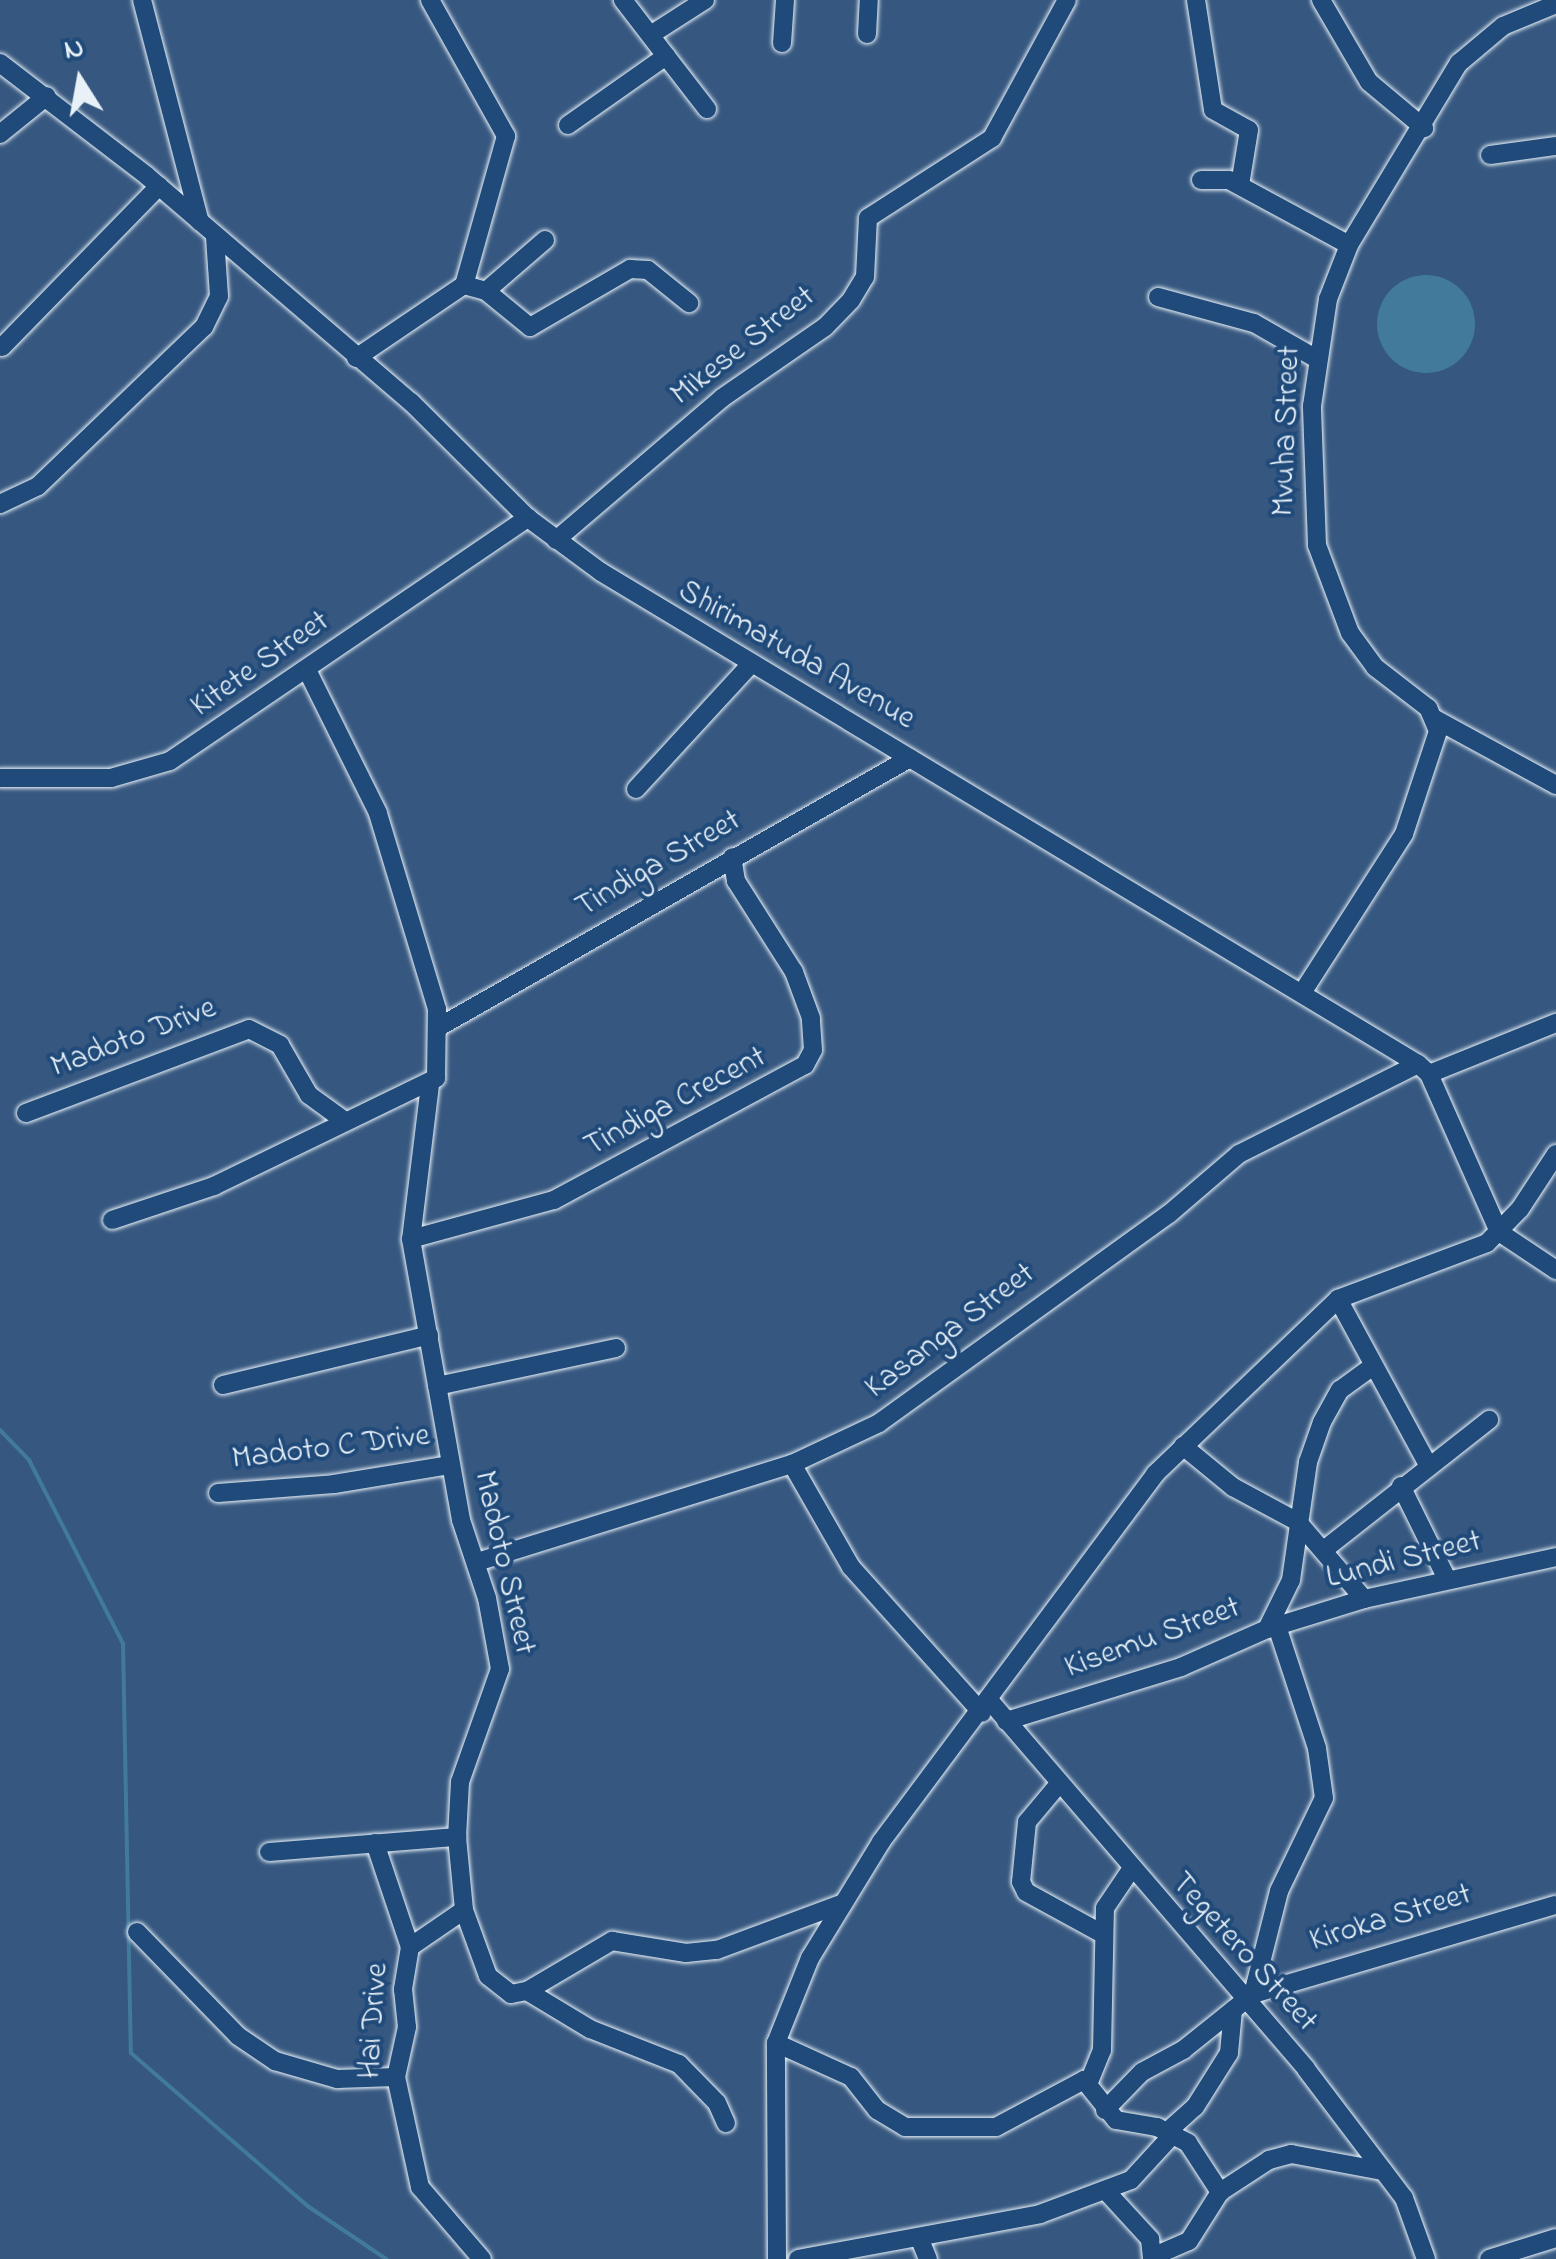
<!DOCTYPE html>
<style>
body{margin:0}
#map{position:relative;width:1556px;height:2259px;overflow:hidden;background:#36577f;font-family:"Indie Flower",sans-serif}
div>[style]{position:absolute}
.water>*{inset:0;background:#417a9b}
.round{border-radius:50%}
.stream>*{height:4px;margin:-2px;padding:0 2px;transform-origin:2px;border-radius:2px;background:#417a9b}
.roads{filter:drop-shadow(0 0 2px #e8f1f8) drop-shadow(0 0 2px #e8f1f8)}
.minor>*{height:18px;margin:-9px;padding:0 9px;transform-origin:9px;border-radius:9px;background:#1f4a7a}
span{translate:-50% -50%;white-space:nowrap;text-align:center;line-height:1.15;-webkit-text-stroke:8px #1f4a7a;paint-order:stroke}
.street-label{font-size:32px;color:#e8f1f8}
.north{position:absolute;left:30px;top:30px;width:100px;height:100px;-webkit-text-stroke:8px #1f4a7a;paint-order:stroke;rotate:349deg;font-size:28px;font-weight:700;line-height:40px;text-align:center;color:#e8f1f8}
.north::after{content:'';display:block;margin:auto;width:35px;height:45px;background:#e8f1f8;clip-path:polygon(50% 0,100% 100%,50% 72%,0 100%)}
</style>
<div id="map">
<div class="water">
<div class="round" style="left:1377px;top:275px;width:98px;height:98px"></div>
</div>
<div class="stream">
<div style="left:0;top:1430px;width:42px;rotate:46deg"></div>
<div style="left:29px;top:1460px;width:207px;rotate:62.9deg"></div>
<div style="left:123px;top:1644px;width:409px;rotate:88.9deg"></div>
<div style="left:131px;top:2053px;width:235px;rotate:40.9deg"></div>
<div style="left:309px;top:2207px;width:93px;rotate:34deg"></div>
</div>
<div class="roads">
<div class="minor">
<div style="left:142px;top:0;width:229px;rotate:75.4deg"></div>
<div style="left:430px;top:0;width:156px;rotate:60.8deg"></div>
<div style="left:506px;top:136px;width:155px;rotate:105.7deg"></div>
<div style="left:1196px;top:0;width:111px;rotate:81.2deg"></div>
<div style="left:1213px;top:110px;width:41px;rotate:29.1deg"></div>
<div style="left:1249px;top:130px;width:56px;rotate:99.3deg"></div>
<div style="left:1321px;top:0;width:95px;rotate:59.7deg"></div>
<div style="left:1369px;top:82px;width:72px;rotate:39.9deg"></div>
<div style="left:652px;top:34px;width:63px;rotate:-32.7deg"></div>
<div style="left:867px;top:34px;width:34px;rotate:-87deg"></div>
<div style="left:782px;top:43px;width:43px;rotate:-86deg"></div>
<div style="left:666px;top:56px;width:67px;rotate:52.3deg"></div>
<div style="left:0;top:63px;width:185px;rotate:37.5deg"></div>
<div style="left:147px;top:176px;width:348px;rotate:40.6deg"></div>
<div style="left:411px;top:402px;width:165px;rotate:44.8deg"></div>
<div style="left:528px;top:518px;width:91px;rotate:36.5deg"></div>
<div style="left:601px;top:572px;width:954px;rotate:31.06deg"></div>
<div style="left:1418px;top:1064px;width:15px;rotate:42deg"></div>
<div style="left:1429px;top:1074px;width:173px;rotate:66.1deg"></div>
<div style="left:1499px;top:1232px;width:69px;rotate:33.7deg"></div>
<div style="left:568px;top:125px;width:120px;rotate:-35.1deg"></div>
<div style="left:666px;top:56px;width:71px;rotate:-127.5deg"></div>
<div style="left:0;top:134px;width:60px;rotate:-39deg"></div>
<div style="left:1490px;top:155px;width:67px;rotate:-7.8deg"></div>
<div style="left:1201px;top:180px;width:28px"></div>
<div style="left:1229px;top:180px;width:136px;rotate:28.4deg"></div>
<div style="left:486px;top:291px;width:78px;rotate:-40.8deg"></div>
<div style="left:1158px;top:297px;width:99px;rotate:15.2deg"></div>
<div style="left:1254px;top:323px;width:70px;rotate:29.8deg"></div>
<div style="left:2px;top:347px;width:225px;rotate:-45.7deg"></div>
<div style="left:356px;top:358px;width:130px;rotate:-34.1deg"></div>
<div style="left:464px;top:285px;width:23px;rotate:15deg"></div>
<div style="left:486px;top:291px;width:57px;rotate:39.3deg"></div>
<div style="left:530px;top:327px;width:116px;rotate:-30.1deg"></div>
<div style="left:630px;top:269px;width:18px;rotate:3deg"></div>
<div style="left:648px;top:270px;width:53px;rotate:38.8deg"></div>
<div style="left:0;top:504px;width:42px;rotate:-25.3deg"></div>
<div style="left:38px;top:486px;width:230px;rotate:-43.8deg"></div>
<div style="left:204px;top:327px;width:34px;rotate:-64deg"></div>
<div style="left:219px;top:296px;width:58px;rotate:-93.9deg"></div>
<div style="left:556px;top:540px;width:218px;rotate:-40.5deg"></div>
<div style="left:722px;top:398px;width:125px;rotate:-34.6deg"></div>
<div style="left:825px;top:327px;width:37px;rotate:-46deg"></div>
<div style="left:851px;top:300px;width:27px;rotate:-59deg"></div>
<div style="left:865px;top:277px;width:59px;rotate:-87.1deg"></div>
<div style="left:868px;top:218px;width:148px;rotate:-32.8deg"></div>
<div style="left:992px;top:138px;width:157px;rotate:-61.5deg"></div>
<div style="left:1435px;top:719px;width:138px;rotate:28.6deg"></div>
<div style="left:0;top:778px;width:111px"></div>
<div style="left:111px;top:778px;width:61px;rotate:-16.1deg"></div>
<div style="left:170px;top:761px;width:433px;rotate:-34.2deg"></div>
<div style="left:636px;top:789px;width:167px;rotate:-47.4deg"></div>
<div style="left:1302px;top:993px;width:189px;rotate:-57.3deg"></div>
<div style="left:1404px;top:834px;width:108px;rotate:-71.7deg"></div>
<div style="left:1438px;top:731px;width:25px;rotate:-113deg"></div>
<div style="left:1428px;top:708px;width:67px;rotate:-142.3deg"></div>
<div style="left:1375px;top:667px;width:42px;rotate:-126.3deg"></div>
<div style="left:1350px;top:633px;width:94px;rotate:-110.6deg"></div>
<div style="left:1317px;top:545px;width:139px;rotate:-92.1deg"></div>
<div style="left:1312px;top:406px;width:108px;rotate:-81.5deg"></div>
<div style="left:1328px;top:299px;width:58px;rotate:-68.7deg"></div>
<div style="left:1349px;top:245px;width:213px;rotate:-58.9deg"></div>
<div style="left:1459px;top:63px;width:57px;rotate:-40.1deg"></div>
<div style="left:1503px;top:26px;width:57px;rotate:-22.5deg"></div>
<div style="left:439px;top:1027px;width:542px;rotate:-29.73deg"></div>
<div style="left:1429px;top:1074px;width:137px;rotate:-21.9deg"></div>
<div style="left:430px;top:1085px;width:155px;rotate:97deg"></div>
<div style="left:411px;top:1239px;width:285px;rotate:79.9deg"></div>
<div style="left:461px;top:1520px;width:82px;rotate:71.6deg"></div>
<div style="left:487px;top:1598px;width:72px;rotate:79.6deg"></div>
<div style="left:500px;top:1669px;width:120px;rotate:109.5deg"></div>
<div style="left:460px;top:1782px;width:55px;rotate:93.1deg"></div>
<div style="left:457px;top:1837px;width:73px;rotate:84.5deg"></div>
<div style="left:464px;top:1910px;width:70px;rotate:70deg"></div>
<div style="left:488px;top:1976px;width:29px;rotate:38deg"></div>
<div style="left:511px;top:1994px;width:16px;rotate:-11deg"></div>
<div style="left:527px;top:1991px;width:99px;rotate:-30.5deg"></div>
<div style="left:612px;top:1941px;width:75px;rotate:9.2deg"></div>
<div style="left:686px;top:1953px;width:31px;rotate:-6deg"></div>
<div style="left:717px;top:1950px;width:132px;rotate:-20.4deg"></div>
<div style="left:26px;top:1113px;width:238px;rotate:-20.6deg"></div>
<div style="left:249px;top:1029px;width:35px;rotate:27deg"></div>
<div style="left:280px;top:1045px;width:58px;rotate:59.9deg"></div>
<div style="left:309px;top:1095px;width:41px;rotate:36deg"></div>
<div style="left:112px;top:1220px;width:108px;rotate:-18.4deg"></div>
<div style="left:214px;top:1186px;width:247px;rotate:-25.9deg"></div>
<div style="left:436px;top:1078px;width:69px;rotate:-89.2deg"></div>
<div style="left:437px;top:1009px;width:205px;rotate:-106.8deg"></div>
<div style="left:378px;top:813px;width:160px;rotate:-116.4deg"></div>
<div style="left:411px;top:1239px;width:148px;rotate:-15.3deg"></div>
<div style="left:554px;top:1200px;width:285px;rotate:-28.3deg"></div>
<div style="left:805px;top:1065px;width:17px;rotate:-62deg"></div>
<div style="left:813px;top:1050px;width:32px;rotate:-94deg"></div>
<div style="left:811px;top:1018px;width:49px;rotate:-110.3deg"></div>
<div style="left:794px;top:972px;width:108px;rotate:-122.5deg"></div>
<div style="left:736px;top:881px;width:24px;rotate:-99deg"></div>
<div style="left:1338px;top:1299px;width:189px;rotate:61.5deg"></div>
<div style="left:223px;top:1385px;width:212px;rotate:-13.6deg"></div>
<div style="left:437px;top:1386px;width:183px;rotate:-12deg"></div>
<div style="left:1183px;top:1446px;width:65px;rotate:39.4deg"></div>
<div style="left:1233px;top:1487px;width:74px;rotate:28.3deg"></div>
<div style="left:1298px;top:1522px;width:101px;rotate:49.4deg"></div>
<div style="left:792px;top:1464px;width:119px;rotate:60.2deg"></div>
<div style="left:851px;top:1567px;width:196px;rotate:48.1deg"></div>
<div style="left:1401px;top:1486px;width:104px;rotate:63.7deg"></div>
<div style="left:218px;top:1493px;width:116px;rotate:-4.4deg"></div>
<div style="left:334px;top:1484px;width:118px;rotate:-9.3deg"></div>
<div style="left:1325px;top:1549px;width:209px;rotate:-38.2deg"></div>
<div style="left:477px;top:1562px;width:330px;rotate:-17.3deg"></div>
<div style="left:792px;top:1464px;width:96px;rotate:-25.2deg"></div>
<div style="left:879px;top:1423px;width:357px;rotate:-35.8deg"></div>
<div style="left:1169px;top:1214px;width:92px;rotate:-40.6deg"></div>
<div style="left:1239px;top:1154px;width:200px;rotate:-26.7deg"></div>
<div style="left:1267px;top:1629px;width:102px;rotate:-17.2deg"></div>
<div style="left:1364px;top:1599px;width:197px;rotate:-12.3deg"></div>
<div style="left:990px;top:1701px;width:485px;rotate:49.3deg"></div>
<div style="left:1306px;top:2069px;width:162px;rotate:52.8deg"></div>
<div style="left:1404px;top:2198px;width:65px;rotate:70.2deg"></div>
<div style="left:1006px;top:1721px;width:183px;rotate:-17.1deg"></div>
<div style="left:1181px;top:1667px;width:94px;rotate:-23.8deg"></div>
<div style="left:1267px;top:1629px;width:55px;rotate:-63.9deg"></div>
<div style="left:1291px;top:1580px;width:119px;rotate:-81.8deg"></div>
<div style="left:1308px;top:1462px;width:42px;rotate:-70.7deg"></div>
<div style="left:1322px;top:1422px;width:37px;rotate:-61deg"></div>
<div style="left:1340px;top:1390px;width:41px;rotate:-36deg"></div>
<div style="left:1058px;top:1785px;width:48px;rotate:130deg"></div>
<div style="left:1027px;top:1822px;width:60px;rotate:95.7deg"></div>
<div style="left:1021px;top:1882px;width:11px;rotate:63deg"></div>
<div style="left:1026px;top:1892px;width:85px;rotate:28.7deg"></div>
<div style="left:375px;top:1843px;width:110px;rotate:71.4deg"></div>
<div style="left:269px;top:1852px;width:189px;rotate:-4.6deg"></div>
<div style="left:464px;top:1910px;width:65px;rotate:145.6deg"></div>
<div style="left:410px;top:1947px;width:43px;rotate:99.5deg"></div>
<div style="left:403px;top:1989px;width:38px;rotate:84deg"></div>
<div style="left:407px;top:2027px;width:51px;rotate:102.4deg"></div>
<div style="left:396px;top:2077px;width:113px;rotate:77.7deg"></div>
<div style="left:420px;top:2187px;width:95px;rotate:49.3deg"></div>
<div style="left:137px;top:1932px;width:145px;rotate:45.8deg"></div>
<div style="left:238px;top:2036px;width:45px;rotate:34deg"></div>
<div style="left:275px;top:2061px;width:65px;rotate:16.2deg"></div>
<div style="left:337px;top:2079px;width:59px;rotate:-1.9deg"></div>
<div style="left:527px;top:1991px;width:74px;rotate:31.1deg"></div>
<div style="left:590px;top:2029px;width:96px;rotate:21.5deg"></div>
<div style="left:679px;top:2064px;width:54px;rotate:45.7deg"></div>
<div style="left:717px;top:2103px;width:22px;rotate:66deg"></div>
<div style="left:1253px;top:1994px;width:106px;rotate:-75.8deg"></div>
<div style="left:1279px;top:1891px;width:103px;rotate:-64.2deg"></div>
<div style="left:1324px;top:1798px;width:50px;rotate:-98deg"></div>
<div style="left:1317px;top:1748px;width:128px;rotate:-108.2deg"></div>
<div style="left:776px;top:2043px;width:82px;rotate:24.4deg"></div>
<div style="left:851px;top:2077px;width:42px;rotate:51.8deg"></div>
<div style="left:877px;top:2110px;width:33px;rotate:31deg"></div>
<div style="left:905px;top:2127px;width:91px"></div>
<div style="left:996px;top:2127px;width:100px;rotate:-28.1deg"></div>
<div style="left:1084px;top:2080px;width:51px;rotate:51.3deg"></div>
<div style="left:1116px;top:2120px;width:42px;rotate:9.7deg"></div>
<div style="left:1157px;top:2127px;width:35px;rotate:27deg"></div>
<div style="left:1188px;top:2143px;width:59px;rotate:56.9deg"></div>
<div style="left:1089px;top:2082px;width:35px;rotate:-68deg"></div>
<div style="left:1102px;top:2050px;width:142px;rotate:-88.8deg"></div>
<div style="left:1105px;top:1908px;width:45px;rotate:-56deg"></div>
<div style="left:1105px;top:2110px;width:53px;rotate:-45.8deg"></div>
<div style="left:1142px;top:2072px;width:47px;rotate:-28.2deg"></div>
<div style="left:1183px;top:2050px;width:90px;rotate:-38.7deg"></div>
<div style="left:1253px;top:1994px;width:316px;rotate:-16.4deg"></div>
<div style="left:1168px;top:2131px;width:36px;rotate:-42deg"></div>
<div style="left:1195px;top:2107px;width:64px;rotate:-57.8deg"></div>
<div style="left:1229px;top:2053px;width:43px;rotate:-84.7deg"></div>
<div style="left:1105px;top:2190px;width:67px;rotate:47.4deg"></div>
<div style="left:1150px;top:2239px;width:20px;rotate:84deg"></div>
<div style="left:919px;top:2237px;width:24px;rotate:68deg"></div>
<div style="left:1152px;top:2257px;width:40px;rotate:-23.4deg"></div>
<div style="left:1189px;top:2241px;width:58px;rotate:-57.7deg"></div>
<div style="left:1220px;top:2192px;width:59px;rotate:-33.1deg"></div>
<div style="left:1269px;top:2160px;width:23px;rotate:-15deg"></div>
<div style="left:1291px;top:2154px;width:94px;rotate:10.5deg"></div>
<div style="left:777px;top:2259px;width:216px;rotate:-90.3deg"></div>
<div style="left:776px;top:2043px;width:92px;rotate:-68.2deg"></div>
<div style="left:810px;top:1958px;width:136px;rotate:-58.5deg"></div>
<div style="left:881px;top:1842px;width:459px;rotate:-53.3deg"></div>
<div style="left:1155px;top:1474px;width:253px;rotate:-43.7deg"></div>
<div style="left:1338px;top:1299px;width:159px;rotate:-20.6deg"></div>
<div style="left:1487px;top:1243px;width:47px;rotate:-45.9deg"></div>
<div style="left:1520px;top:1209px;width:66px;rotate:-56.8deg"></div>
<div style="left:798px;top:2259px;width:246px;rotate:-10.5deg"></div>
<div style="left:1040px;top:2214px;width:97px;rotate:-20.5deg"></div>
<div style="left:1131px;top:2180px;width:64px;rotate:-47.5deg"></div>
<div style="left:1489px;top:2259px;width:70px;rotate:-17.4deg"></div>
</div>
</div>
<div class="street-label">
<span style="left:744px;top:347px;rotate:-38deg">Mikese Street</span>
<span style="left:1288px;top:431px;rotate:-88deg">Mvuha Street</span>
<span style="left:796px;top:656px;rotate:30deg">Shirimatuda Avenue</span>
<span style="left:261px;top:665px;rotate:-35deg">Kitete Street</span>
<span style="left:659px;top:865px;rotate:-30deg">Tindiga Street</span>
<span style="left:134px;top:1039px;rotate:-21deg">Madoto Drive</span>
<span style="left:676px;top:1103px;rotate:-28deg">Tindiga Crecent</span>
<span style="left:951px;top:1332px;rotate:-37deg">Kasanga Street</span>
<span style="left:331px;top:1449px;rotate:-7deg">Madoto C Drive</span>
<span style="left:1404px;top:1561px;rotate:-14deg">Lundi Street</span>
<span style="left:503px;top:1563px;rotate:77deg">Madoto Street</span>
<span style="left:1153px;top:1639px;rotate:-20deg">Kisemu Street</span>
<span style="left:1391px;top:1919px;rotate:-17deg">Kiroka Street</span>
<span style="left:1243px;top:1953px;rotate:48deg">Tegetero Street</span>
<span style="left:375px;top:2021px;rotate:-86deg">Hai Drive</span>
</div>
<div class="north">N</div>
</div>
